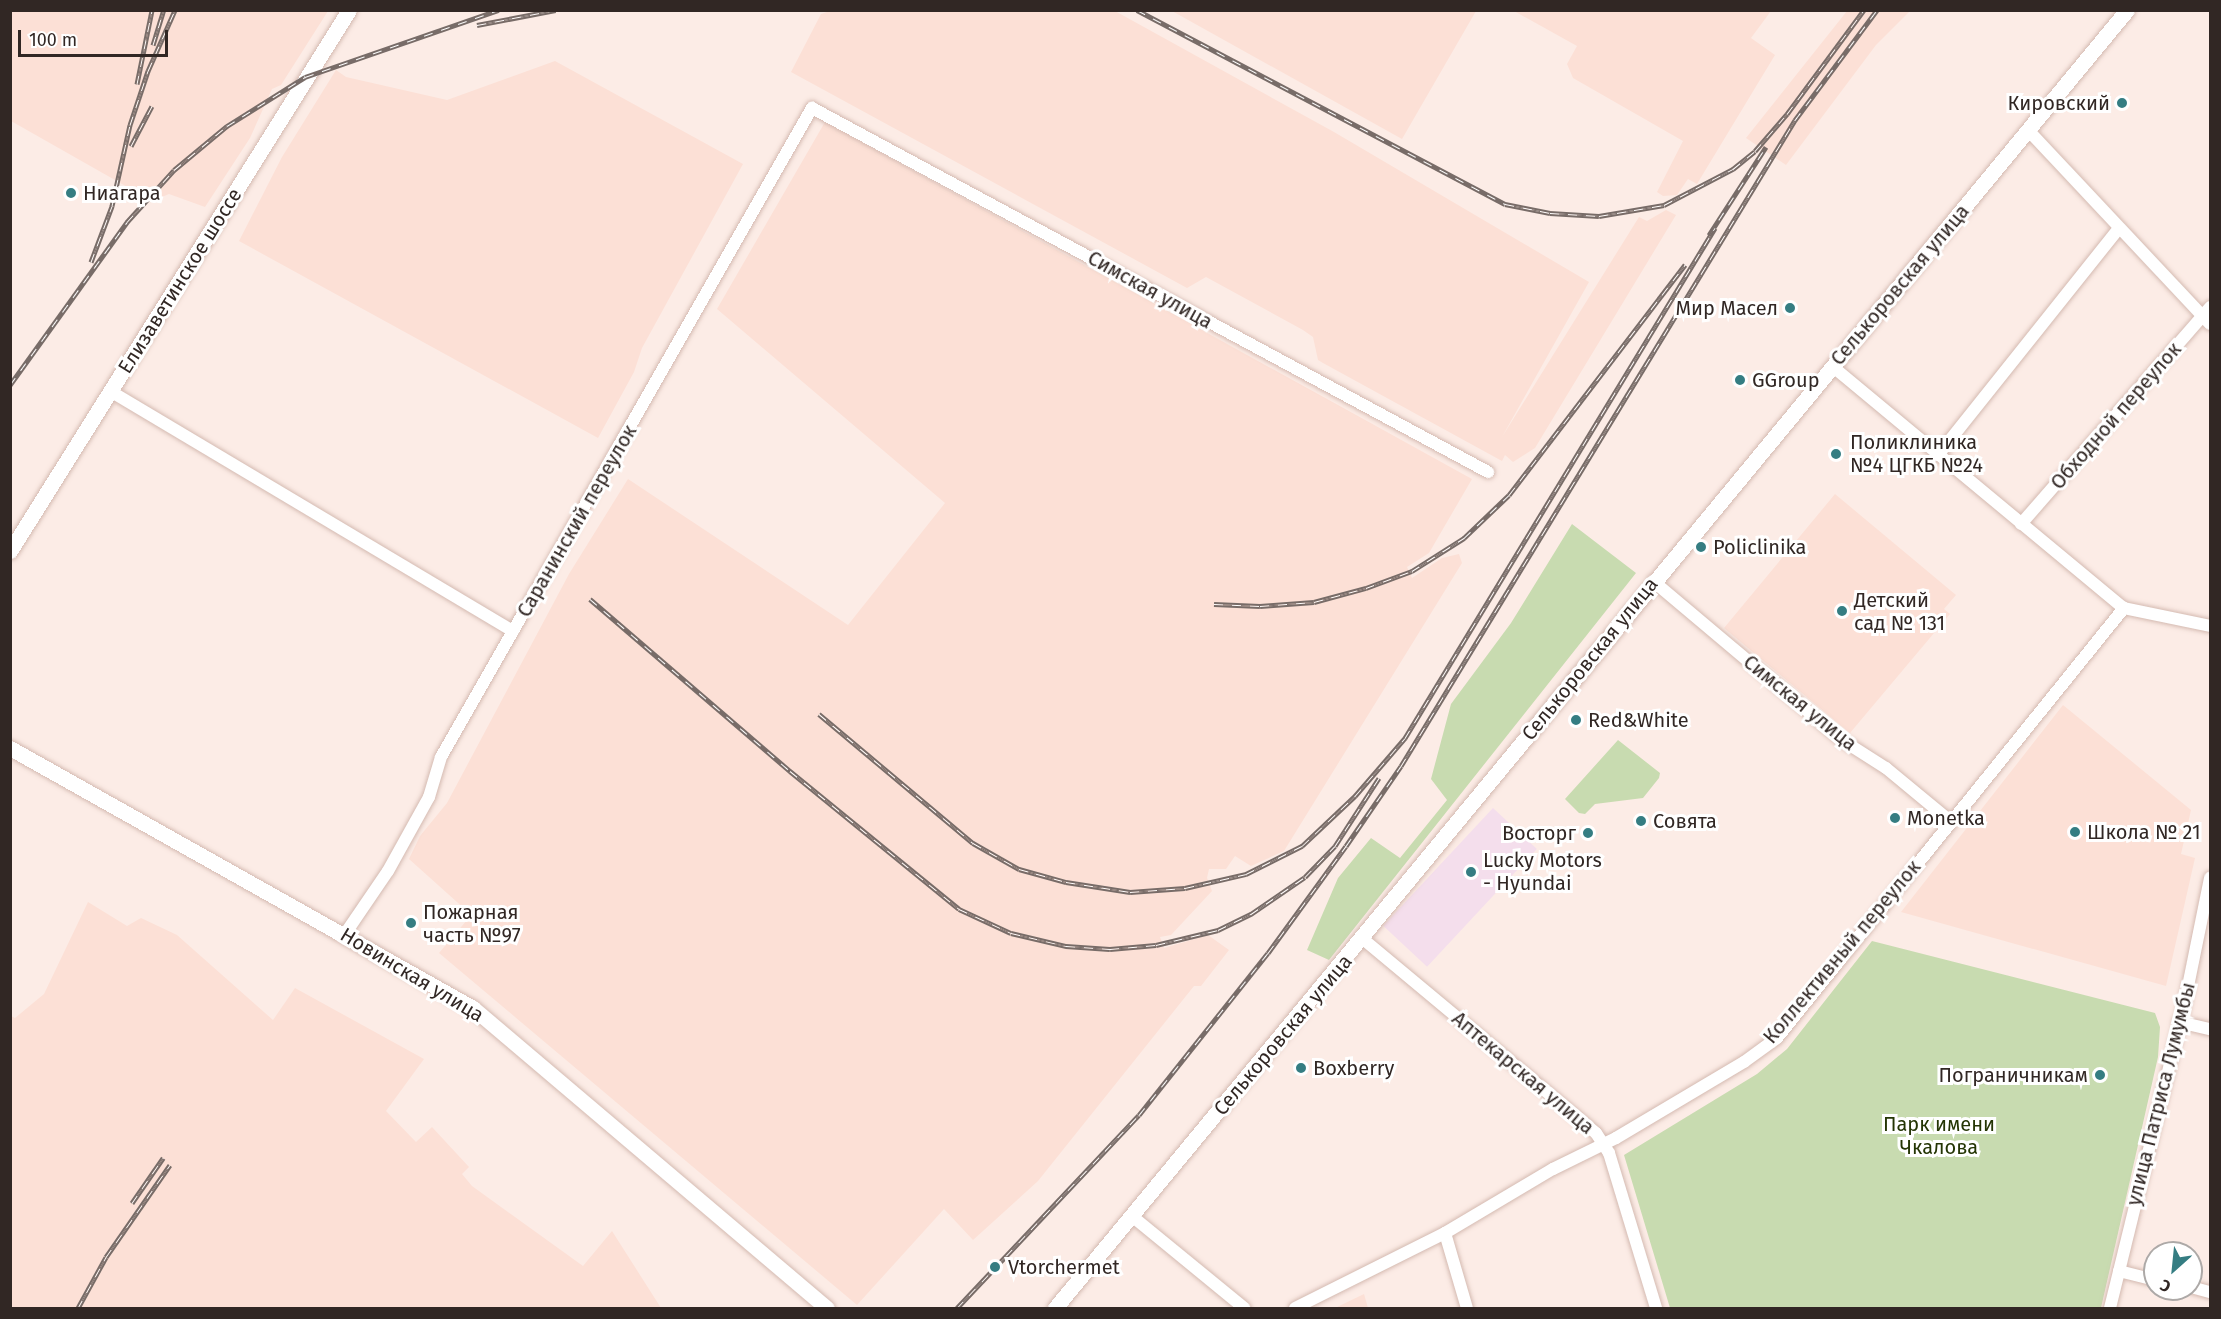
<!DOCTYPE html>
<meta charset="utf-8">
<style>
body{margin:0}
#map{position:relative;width:2221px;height:1319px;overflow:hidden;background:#fcece6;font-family:"Fira Sans",sans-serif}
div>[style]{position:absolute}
.commercial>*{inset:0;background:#f4deec;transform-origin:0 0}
.built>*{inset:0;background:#fce0d6}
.green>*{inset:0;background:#c8dbb0}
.roads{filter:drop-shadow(0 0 2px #d4bab1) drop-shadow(0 0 2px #d4bab1)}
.minor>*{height:12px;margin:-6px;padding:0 6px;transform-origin:6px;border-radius:6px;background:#fff}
.major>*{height:15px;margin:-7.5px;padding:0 7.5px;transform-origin:7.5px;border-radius:7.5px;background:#fff}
.rail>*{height:5px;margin-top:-2.5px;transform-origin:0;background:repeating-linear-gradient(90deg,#fff 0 9px,#786c68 0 18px);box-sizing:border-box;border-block:2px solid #786c68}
.dots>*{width:16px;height:16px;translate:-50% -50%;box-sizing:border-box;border:3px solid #fff;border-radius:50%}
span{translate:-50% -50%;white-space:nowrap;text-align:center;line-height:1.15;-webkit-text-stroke:6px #fff;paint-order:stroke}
.poi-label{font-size:20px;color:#312724}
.right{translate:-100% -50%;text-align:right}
.left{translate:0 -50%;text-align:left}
.street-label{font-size:20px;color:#312724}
.park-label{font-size:20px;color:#243504}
.frame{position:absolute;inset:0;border:12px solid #312724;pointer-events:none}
.north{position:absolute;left:2143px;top:1241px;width:60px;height:60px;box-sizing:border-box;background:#fff;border:2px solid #ada9a7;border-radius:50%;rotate:207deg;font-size:16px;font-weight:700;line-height:24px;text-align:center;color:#312724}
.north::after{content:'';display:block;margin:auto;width:21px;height:27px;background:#357d82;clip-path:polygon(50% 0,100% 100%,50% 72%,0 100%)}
.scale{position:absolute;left:18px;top:30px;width:150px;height:27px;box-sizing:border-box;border:3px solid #312724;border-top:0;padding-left:8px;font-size:18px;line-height:21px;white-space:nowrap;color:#312724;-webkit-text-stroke:4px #fff;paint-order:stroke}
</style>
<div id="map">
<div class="commercial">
<div style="left:1493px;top:808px;width:60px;height:161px;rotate:43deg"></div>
</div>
<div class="built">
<div style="clip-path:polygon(11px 10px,328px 10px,328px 11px,281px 85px,272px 89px,250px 138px,205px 207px,169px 194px,152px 201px,11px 121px)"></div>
<div style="clip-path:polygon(833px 10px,1115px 11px,1334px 132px,1589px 282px,1502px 437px,1639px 217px,1647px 221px,1666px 210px,1676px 215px,1535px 448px,1513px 462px,1505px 455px,1502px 461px,1323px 363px,1318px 360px,1313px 337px,1303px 330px,1206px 277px,1187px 288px,791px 72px,821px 14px)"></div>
<div style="clip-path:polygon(1172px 11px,1476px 11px,1402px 139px)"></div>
<div style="clip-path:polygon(1514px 11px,1771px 11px,1751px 38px,1775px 55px,1697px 184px,1688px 179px,1677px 195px,1663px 196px,1657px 192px,1683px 141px,1573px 78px,1567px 64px,1577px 46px)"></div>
<div style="clip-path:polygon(1847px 11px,1910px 11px,1876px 45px,1786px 165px,1746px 138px)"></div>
<div style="clip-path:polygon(555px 61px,743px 164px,642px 348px,634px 372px,598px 438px,239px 241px,282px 157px,336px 70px,346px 77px,447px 100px)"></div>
<div style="clip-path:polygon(825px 122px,1472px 479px,1429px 553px,1407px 567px,1412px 578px,1442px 558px,1459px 554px,1462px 563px,1284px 851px,1251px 866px,1235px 856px,1226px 869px,1209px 869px,1207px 878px,1212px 891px,1171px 935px,1160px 937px,1164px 948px,1208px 935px,1229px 950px,1201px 986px,1194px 986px,1038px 1181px,973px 1240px,944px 1209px,857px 1305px,439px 953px,467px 920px,467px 911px,409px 859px,420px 836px,447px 803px,569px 574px,628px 479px,848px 625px,945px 503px,717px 309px)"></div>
<div style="clip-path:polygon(1835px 494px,1956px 595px,1944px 609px,1950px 614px,1850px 733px,1724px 628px)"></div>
<div style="clip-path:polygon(2063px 705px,2191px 810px,2181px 854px,2195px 858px,2166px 986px,1901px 912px)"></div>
<div style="clip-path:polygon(88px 902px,127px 926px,141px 918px,177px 935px,273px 1020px,295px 988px,424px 1059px,386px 1111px,416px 1142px,432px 1127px,469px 1167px,462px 1174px,472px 1186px,583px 1266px,612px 1231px,661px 1308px,11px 1308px,11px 1016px,15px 1018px,44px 994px)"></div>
<div style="clip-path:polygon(1364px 1294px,1368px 1308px,1335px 1308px)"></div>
</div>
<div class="green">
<div style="clip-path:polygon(1572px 524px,1636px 573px,1329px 960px,1307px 950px,1338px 878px,1371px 838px,1400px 858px,1447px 800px,1431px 779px,1451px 704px,1511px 623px)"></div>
<div style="clip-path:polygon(1618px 740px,1660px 773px,1659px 778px,1643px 798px,1595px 804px,1585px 814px,1579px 813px,1565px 799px)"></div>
<div style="clip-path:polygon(1872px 941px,2155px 1013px,2160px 1027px,2158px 1057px,2101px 1308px,1670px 1308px,1624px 1155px,1757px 1074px,1787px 1049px)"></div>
</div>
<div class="roads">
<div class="minor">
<div style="left:2028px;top:130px;width:266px;rotate:46.8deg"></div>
<div style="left:1832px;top:366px;width:379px;rotate:39.7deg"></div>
<div style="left:2124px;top:608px;width:88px;rotate:11.8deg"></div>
<div style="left:110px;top:391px;width:469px;rotate:30.8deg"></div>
<div style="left:1938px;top:455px;width:290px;rotate:-51.4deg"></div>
<div style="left:2021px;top:524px;width:288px;rotate:-48.9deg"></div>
<div style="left:1653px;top:581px;width:247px;rotate:40.1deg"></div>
<div style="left:1842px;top:740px;width:52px;rotate:32.5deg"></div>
<div style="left:1886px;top:768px;width:83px;rotate:39.6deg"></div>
<div style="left:345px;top:934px;width:76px;rotate:-55.7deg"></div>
<div style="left:388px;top:871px;width:85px;rotate:-61deg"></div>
<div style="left:429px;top:797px;width:42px;rotate:-73.3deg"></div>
<div style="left:441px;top:757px;width:748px;rotate:-60.25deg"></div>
<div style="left:812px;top:108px;width:768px;rotate:28.3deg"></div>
<div style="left:1363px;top:939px;width:303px;rotate:39.8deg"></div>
<div style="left:1596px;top:1133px;width:24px;rotate:57deg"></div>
<div style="left:1609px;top:1153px;width:162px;rotate:73.1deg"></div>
<div style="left:2179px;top:1022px;width:32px;rotate:13deg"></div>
<div style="left:1133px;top:1217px;width:144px;rotate:39.3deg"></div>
<div style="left:1445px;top:1233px;width:78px;rotate:73.7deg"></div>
<div style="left:2119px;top:1271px;width:37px;rotate:14deg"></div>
<div style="left:2191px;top:1287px;width:20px;rotate:15deg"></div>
<div style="left:1295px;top:1308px;width:168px;rotate:-26.6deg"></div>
<div style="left:1445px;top:1233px;width:126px;rotate:-30.7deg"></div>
<div style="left:1553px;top:1169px;width:70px;rotate:-26.2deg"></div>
<div style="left:1616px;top:1138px;width:149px;rotate:-30.7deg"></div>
<div style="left:1744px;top:1062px;width:41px;rotate:-36deg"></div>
<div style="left:1777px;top:1038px;width:553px;rotate:-51.1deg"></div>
<div style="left:2110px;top:1308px;width:311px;rotate:-76.2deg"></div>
<div style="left:2184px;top:1006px;width:131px;rotate:-78.5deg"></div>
</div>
<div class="major">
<div style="left:10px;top:551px;width:638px;rotate:-57.93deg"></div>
<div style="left:10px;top:748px;width:531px;rotate:29.32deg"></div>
<div style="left:473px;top:1008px;width:464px;rotate:40.3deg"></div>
<div style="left:1055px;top:1308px;width:1683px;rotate:-50.45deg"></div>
</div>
</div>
<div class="rail">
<div style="left:1137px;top:10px;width:416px;rotate:27.8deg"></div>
<div style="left:1505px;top:204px;width:46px;rotate:11.3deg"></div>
<div style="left:1550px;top:213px;width:49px;rotate:3.5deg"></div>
<div style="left:1599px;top:216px;width:66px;rotate:-9.6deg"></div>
<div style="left:1664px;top:205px;width:78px;rotate:-27.6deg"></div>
<div style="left:1733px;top:169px;width:28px;rotate:-39deg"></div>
<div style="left:1755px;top:151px;width:49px;rotate:-49.1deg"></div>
<div style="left:1787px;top:114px;width:129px;rotate:-53.5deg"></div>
<div style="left:477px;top:25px;width:80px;rotate:-10.8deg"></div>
<div style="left:153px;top:45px;width:37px;rotate:-73deg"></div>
<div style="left:137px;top:84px;width:76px;rotate:-78.5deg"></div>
<div style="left:131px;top:146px;width:45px;rotate:-62.3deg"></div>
<div style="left:1709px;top:235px;width:105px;rotate:-57.1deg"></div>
<div style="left:91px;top:262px;width:60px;rotate:-69.4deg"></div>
<div style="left:112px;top:206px;width:83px;rotate:-77.5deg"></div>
<div style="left:130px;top:125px;width:57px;rotate:-71.6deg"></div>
<div style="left:148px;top:71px;width:67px;rotate:-66.1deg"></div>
<div style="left:10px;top:385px;width:201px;rotate:-54.3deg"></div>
<div style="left:127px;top:222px;width:70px;rotate:-47.9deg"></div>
<div style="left:174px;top:170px;width:69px;rotate:-39.7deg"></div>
<div style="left:227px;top:126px;width:92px;rotate:-32.1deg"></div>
<div style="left:305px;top:77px;width:205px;rotate:-19.1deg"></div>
<div style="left:590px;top:599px;width:264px;rotate:40.7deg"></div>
<div style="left:790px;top:771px;width:218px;rotate:39.2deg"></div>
<div style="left:959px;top:909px;width:57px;rotate:24.8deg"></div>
<div style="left:1011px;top:933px;width:57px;rotate:13.3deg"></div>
<div style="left:1066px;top:946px;width:44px;rotate:3.9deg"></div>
<div style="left:1110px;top:949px;width:46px;rotate:-5deg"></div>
<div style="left:1156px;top:945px;width:64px;rotate:-13.6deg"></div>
<div style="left:1218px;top:930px;width:37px;rotate:-26deg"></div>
<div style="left:1251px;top:914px;width:65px;rotate:-34.4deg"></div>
<div style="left:1305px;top:877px;width:43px;rotate:-45.9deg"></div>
<div style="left:1335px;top:846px;width:81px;rotate:-57.1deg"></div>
<div style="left:1214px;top:604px;width:46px;rotate:2.5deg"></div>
<div style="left:1260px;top:606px;width:54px;rotate:-4.2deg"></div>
<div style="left:1314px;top:602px;width:54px;rotate:-15.1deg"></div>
<div style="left:1366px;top:588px;width:49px;rotate:-20.3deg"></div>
<div style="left:1412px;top:571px;width:62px;rotate:-32.4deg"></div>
<div style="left:1464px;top:538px;width:62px;rotate:-43.7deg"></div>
<div style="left:1509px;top:495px;width:290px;rotate:-52.6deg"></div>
<div style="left:819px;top:714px;width:201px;rotate:40deg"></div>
<div style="left:973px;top:843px;width:53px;rotate:29.5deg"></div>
<div style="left:1019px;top:869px;width:49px;rotate:15.5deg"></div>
<div style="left:1066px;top:882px;width:65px;rotate:8.9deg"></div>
<div style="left:1130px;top:892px;width:55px;rotate:-4.2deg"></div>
<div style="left:1185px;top:888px;width:63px;rotate:-12.9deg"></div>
<div style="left:1246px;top:874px;width:63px;rotate:-26.6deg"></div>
<div style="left:1302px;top:846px;width:73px;rotate:-43.3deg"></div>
<div style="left:1355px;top:796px;width:77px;rotate:-49.2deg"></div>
<div style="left:1405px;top:738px;width:597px;rotate:-58.71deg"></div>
<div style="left:132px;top:1203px;width:55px;rotate:-55.4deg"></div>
<div style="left:78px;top:1308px;width:58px;rotate:-61.2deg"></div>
<div style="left:106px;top:1257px;width:112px;rotate:-55.2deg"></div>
<div style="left:957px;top:1308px;width:265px;rotate:-46.7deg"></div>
<div style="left:1139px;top:1115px;width:207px;rotate:-51.5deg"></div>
<div style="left:1268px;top:953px;width:132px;rotate:-53.9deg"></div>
<div style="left:1346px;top:846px;width:97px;rotate:-55.5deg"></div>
<div style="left:1401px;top:766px;width:757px;rotate:-58.62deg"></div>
<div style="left:1795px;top:120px;width:137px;rotate:-53.3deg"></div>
</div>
<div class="dots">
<div style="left:2122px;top:103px;background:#357d82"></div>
<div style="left:71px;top:193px;background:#357d82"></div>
<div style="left:1790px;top:308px;background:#357d82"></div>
<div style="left:1740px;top:380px;background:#357d82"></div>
<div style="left:1836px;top:454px;background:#357d82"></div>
<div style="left:1701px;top:547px;background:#357d82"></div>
<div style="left:1842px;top:611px;background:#357d82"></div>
<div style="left:1576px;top:720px;background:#357d82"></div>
<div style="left:1895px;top:818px;background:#357d82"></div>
<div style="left:1641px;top:821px;background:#357d82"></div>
<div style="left:2075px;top:832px;background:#357d82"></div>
<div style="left:1588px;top:833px;background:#357d82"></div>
<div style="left:1471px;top:872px;background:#357d82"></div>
<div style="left:411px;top:923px;background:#357d82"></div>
<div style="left:1301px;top:1068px;background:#357d82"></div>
<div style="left:2100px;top:1075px;background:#357d82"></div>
<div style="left:995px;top:1267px;background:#357d82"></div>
</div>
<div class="poi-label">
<span class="right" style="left:2110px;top:103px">Кировский</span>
<span class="left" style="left:83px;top:193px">Ниагара</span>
<span class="right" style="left:1778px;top:308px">Мир Масел</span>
<span class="left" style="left:1752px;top:380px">GGroup</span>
<span class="left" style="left:1850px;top:454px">Поликлиника<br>№4 ЦГКБ №24</span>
<span class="left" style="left:1713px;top:547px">Policlinika</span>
<span class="left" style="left:1854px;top:612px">Детский<br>сад № 131</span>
<span class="left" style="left:1588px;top:720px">Red&amp;White</span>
<span class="left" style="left:1907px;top:818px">Monetka</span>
<span class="left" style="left:1653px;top:821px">Совята</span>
<span class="left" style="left:2087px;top:832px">Школа № 21</span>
<span class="right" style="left:1576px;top:833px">Восторг</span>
<span class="left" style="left:1483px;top:872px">Lucky Motors<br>- Hyundai</span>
<span class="left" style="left:423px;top:924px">Пожарная<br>часть №97</span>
<span class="left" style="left:1313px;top:1068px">Boxberry</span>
<span class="right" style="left:2088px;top:1075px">Пограничникам</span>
<span class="left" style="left:1008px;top:1267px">Vtorchermet</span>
</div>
<div class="street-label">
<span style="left:180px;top:281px;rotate:-58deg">Елизаветинское шоссе</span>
<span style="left:1900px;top:285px;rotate:-50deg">Селькоровская улица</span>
<span style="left:1150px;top:290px;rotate:29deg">Симская улица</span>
<span style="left:2116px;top:416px;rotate:-49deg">Обходной переулок</span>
<span style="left:577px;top:521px;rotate:-60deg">Саранинский переулок</span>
<span style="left:1590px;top:659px;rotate:-51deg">Селькоровская улица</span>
<span style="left:1800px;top:703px;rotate:39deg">Симская улица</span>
<span style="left:1842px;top:952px;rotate:-50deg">Коллективный переулок</span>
<span style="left:412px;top:975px;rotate:31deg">Новинская улица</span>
<span style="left:1283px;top:1035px;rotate:-50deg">Селькоровская улица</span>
<span style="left:1523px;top:1073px;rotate:40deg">Аптекарская улица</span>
<span style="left:2161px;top:1094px;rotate:-76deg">улица Патриса Лумумбы</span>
</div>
<div class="park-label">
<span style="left:1939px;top:1136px">Парк имени<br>Чкалова</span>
</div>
<div class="frame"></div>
<div class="north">С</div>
<div class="scale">100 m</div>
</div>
